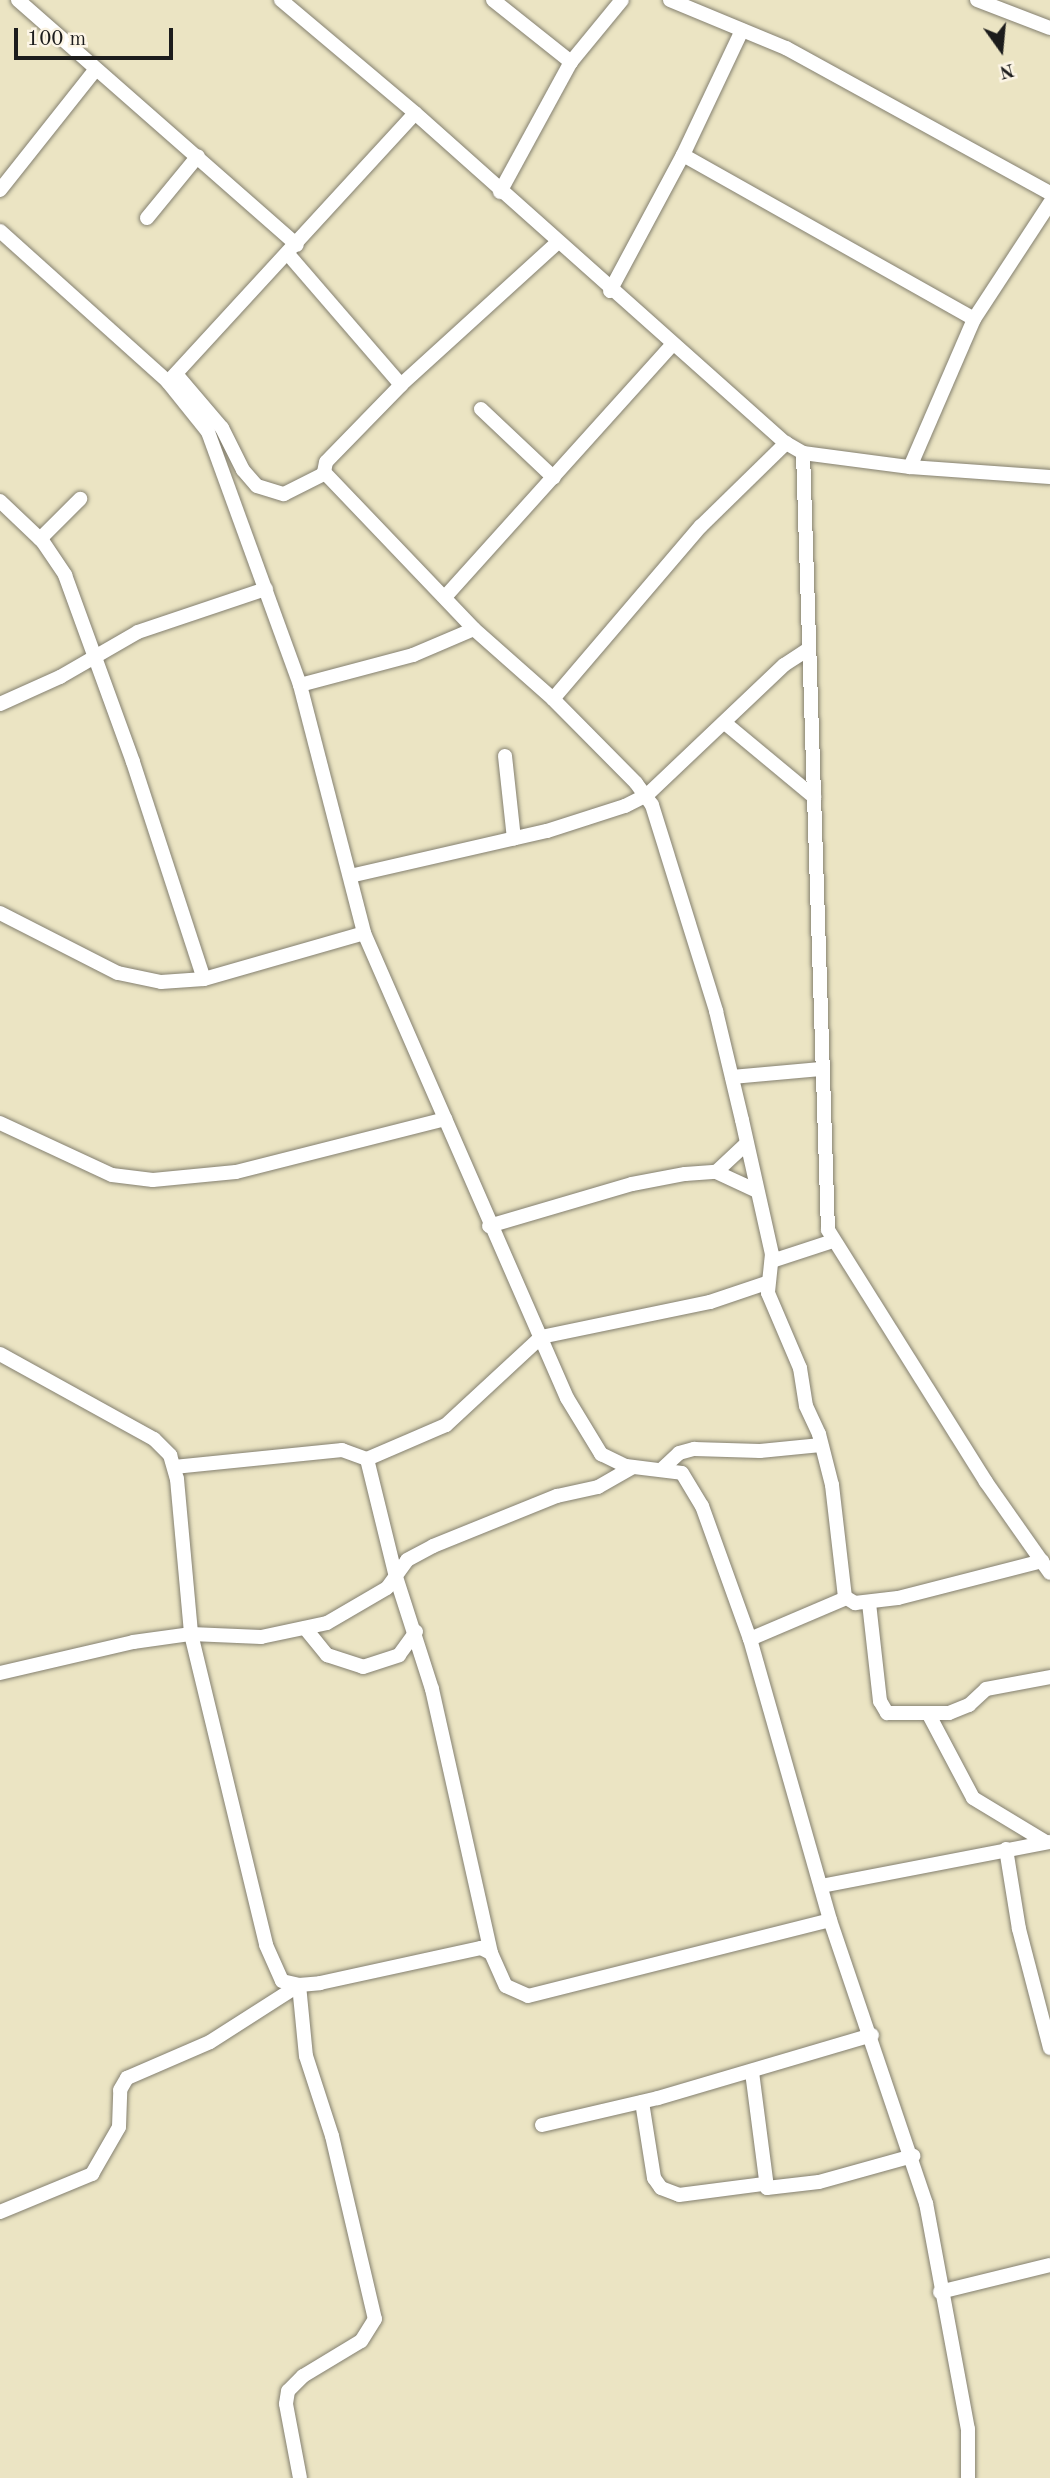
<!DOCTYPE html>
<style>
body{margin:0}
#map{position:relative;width:1050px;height:2478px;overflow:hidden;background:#ebe4c3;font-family:"Old Standard TT",serif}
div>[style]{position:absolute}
.roads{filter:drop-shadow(0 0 2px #848070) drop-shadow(0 0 2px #848070)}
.minor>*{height:14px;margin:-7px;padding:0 7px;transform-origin:7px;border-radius:7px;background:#fff}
span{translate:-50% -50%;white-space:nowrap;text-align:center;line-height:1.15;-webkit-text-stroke:7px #fcf5e5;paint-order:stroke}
.north{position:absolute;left:966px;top:14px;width:70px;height:70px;-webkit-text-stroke:5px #fcf5e5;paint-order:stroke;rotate:165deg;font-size:19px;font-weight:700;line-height:28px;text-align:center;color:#1c1c1c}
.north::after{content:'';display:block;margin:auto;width:24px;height:32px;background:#1c1c1c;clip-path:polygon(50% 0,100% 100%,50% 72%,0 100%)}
.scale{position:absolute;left:14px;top:28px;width:159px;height:32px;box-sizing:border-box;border:4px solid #1c1c1c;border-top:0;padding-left:9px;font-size:21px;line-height:24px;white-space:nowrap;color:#1c1c1c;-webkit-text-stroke:5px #fcf5e5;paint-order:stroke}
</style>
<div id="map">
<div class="roads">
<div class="minor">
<div style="left:18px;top:0;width:371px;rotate:41.3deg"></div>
<div style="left:281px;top:0;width:175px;rotate:40.1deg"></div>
<div style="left:415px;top:113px;width:497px;rotate:41.7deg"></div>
<div style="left:786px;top:443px;width:20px;rotate:30deg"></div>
<div style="left:803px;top:453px;width:108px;rotate:7.5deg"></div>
<div style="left:910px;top:467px;width:140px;rotate:4.1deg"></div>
<div style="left:493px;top:0;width:100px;rotate:38.5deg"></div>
<div style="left:670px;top:0;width:126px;rotate:22.5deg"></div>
<div style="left:786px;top:48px;width:301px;rotate:28.8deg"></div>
<div style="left:977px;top:0;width:78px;rotate:21deg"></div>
<div style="left:683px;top:155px;width:334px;rotate:29.4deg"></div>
<div style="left:0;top:190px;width:154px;rotate:-51.6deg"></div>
<div style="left:500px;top:192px;width:148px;rotate:-61.4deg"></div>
<div style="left:571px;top:62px;width:80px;rotate:-50.6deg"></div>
<div style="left:147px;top:218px;width:80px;rotate:-50.6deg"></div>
<div style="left:0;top:231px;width:226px;rotate:41.9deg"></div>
<div style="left:168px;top:382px;width:64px;rotate:51.3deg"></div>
<div style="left:208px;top:432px;width:269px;rotate:70deg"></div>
<div style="left:300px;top:685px;width:256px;rotate:75.5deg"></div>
<div style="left:364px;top:933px;width:507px;rotate:66.42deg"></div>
<div style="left:567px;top:1398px;width:66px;rotate:58.7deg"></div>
<div style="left:601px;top:1454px;width:28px;rotate:26deg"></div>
<div style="left:626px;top:1466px;width:56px;rotate:7.1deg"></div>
<div style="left:682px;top:1473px;width:39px;rotate:59deg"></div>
<div style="left:702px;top:1506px;width:141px;rotate:70.2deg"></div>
<div style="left:750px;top:1639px;width:292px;rotate:74.1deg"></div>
<div style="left:830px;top:1920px;width:299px;rotate:71.3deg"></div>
<div style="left:926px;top:2203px;width:230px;rotate:79.5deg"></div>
<div style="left:968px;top:2429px;width:49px;rotate:90deg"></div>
<div style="left:558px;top:242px;width:212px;rotate:137.7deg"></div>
<div style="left:401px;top:385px;width:107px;rotate:134.2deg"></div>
<div style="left:326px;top:462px;width:10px;rotate:101deg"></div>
<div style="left:324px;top:472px;width:217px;rotate:46.3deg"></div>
<div style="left:474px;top:629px;width:106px;rotate:41.5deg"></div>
<div style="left:553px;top:699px;width:118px;rotate:45.3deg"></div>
<div style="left:636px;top:783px;width:27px;rotate:54deg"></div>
<div style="left:652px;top:805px;width:216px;rotate:72.7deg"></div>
<div style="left:716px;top:1011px;width:112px;rotate:76.6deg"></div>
<div style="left:742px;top:1120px;width:137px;rotate:77.4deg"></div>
<div style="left:772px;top:1254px;width:39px;rotate:96deg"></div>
<div style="left:768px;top:1293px;width:82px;rotate:66.9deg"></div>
<div style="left:800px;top:1368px;width:38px;rotate:81deg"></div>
<div style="left:806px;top:1406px;width:31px;rotate:65deg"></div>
<div style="left:819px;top:1434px;width:53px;rotate:75.7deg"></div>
<div style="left:832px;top:1485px;width:113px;rotate:83.4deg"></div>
<div style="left:845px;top:1597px;width:12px;rotate:31deg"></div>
<div style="left:855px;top:1603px;width:43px;rotate:-6.6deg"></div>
<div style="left:898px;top:1598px;width:149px;rotate:-14.4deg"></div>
<div style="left:288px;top:254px;width:173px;rotate:49.2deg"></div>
<div style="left:610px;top:291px;width:154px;rotate:-61.8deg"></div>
<div style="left:683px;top:155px;width:138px;rotate:-64.7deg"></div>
<div style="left:176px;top:374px;width:71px;rotate:49.6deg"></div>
<div style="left:222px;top:428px;width:47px;rotate:63.4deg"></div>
<div style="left:243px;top:470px;width:21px;rotate:49deg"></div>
<div style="left:257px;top:486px;width:28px;rotate:17deg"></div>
<div style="left:284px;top:494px;width:45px;rotate:-26.6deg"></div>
<div style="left:168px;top:382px;width:365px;rotate:-47.4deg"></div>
<div style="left:481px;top:409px;width:100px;rotate:43.4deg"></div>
<div style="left:803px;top:453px;width:777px;rotate:88.16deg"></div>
<div style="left:828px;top:1230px;width:297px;rotate:57.9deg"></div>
<div style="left:986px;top:1482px;width:111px;rotate:54.9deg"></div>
<div style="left:910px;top:467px;width:161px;rotate:-66.6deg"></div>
<div style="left:974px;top:319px;width:139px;rotate:-56.8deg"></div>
<div style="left:0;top:501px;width:59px;rotate:43.6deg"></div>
<div style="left:43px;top:542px;width:40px;rotate:56deg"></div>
<div style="left:65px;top:575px;width:199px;rotate:70deg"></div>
<div style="left:133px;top:762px;width:228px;rotate:71.9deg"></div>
<div style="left:40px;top:539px;width:57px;rotate:-45deg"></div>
<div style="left:445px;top:597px;width:339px;rotate:-48deg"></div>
<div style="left:300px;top:685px;width:117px;rotate:-14.9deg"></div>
<div style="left:413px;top:655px;width:66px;rotate:-23.1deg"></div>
<div style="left:553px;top:699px;width:228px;rotate:-49.5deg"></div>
<div style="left:701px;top:526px;width:119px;rotate:-44.3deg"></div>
<div style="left:0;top:704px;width:66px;rotate:-24.2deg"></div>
<div style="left:60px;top:677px;width:90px;rotate:-30deg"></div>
<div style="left:138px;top:632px;width:135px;rotate:-18.6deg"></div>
<div style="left:725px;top:723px;width:116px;rotate:39.7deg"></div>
<div style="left:505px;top:756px;width:83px;rotate:83.8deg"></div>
<div style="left:350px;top:876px;width:202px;rotate:-12.9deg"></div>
<div style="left:547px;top:831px;width:82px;rotate:-17.8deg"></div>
<div style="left:625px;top:806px;width:25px;rotate:-27deg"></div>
<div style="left:647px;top:795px;width:189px;rotate:-43.5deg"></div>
<div style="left:784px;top:665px;width:30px;rotate:-33deg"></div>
<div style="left:0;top:913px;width:132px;rotate:27deg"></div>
<div style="left:118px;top:973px;width:44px;rotate:11.8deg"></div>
<div style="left:161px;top:982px;width:43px;rotate:-4deg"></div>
<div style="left:204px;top:979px;width:166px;rotate:-16deg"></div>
<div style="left:732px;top:1077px;width:89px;rotate:-5.1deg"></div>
<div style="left:0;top:1123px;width:123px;rotate:24.9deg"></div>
<div style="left:112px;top:1175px;width:41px;rotate:7deg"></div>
<div style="left:153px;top:1180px;width:83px;rotate:-5.5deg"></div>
<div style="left:236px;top:1172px;width:216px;rotate:-14.2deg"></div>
<div style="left:716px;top:1172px;width:42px;rotate:-43.1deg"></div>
<div style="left:489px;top:1226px;width:149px;rotate:-16.4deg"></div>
<div style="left:632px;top:1184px;width:54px;rotate:-10.7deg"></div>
<div style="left:685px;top:1174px;width:31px;rotate:-4deg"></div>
<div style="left:716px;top:1172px;width:45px;rotate:24.9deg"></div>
<div style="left:772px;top:1261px;width:64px;rotate:-18.2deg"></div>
<div style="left:0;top:1354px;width:176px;rotate:28.9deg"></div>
<div style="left:154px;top:1439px;width:23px;rotate:45deg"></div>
<div style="left:170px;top:1455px;width:25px;rotate:74deg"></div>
<div style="left:177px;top:1479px;width:156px;rotate:84.8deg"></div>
<div style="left:191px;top:1634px;width:320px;rotate:76.4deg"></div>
<div style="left:266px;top:1945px;width:39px;rotate:66deg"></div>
<div style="left:282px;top:1981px;width:17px;rotate:13deg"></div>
<div style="left:299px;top:1985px;width:21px;rotate:-5deg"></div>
<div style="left:320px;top:1983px;width:165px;rotate:-12.3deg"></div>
<div style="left:481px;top:1948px;width:11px;rotate:27deg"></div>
<div style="left:491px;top:1953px;width:36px;rotate:66deg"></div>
<div style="left:506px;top:1986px;width:24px;rotate:24deg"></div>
<div style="left:528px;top:1996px;width:311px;rotate:-14.1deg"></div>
<div style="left:367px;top:1459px;width:86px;rotate:-23.3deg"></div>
<div style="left:446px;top:1425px;width:129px;rotate:-42.8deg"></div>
<div style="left:541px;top:1337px;width:173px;rotate:-11.7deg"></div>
<div style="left:710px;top:1302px;width:59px;rotate:-18.7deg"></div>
<div style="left:174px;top:1467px;width:169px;rotate:-5.8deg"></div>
<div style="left:342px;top:1450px;width:27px;rotate:20deg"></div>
<div style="left:367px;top:1459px;width:122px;rotate:76.2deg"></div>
<div style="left:396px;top:1577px;width:118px;rotate:72.2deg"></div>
<div style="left:432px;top:1689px;width:271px;rotate:77.4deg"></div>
<div style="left:662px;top:1469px;width:23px;rotate:-43deg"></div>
<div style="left:679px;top:1453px;width:16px;rotate:-15deg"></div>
<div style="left:694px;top:1449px;width:66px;rotate:1.7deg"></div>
<div style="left:760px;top:1451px;width:61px;rotate:-5.6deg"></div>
<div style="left:869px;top:1603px;width:99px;rotate:83.6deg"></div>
<div style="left:880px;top:1701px;width:14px;rotate:60deg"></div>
<div style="left:887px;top:1713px;width:62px"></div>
<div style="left:949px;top:1713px;width:22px;rotate:-22deg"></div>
<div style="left:969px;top:1705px;width:23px;rotate:-43deg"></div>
<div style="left:986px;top:1689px;width:65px;rotate:-10.6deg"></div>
<div style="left:305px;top:1628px;width:35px;rotate:51deg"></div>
<div style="left:327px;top:1655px;width:38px;rotate:18deg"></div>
<div style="left:363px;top:1667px;width:38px;rotate:-18deg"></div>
<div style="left:399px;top:1655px;width:29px;rotate:-54deg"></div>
<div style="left:750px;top:1639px;width:104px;rotate:-23.1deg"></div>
<div style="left:0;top:1673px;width:137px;rotate:-13.1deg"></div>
<div style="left:133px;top:1642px;width:59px;rotate:-7.9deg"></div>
<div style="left:191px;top:1634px;width:70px;rotate:2.5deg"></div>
<div style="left:261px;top:1637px;width:67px;rotate:-12deg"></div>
<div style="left:327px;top:1623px;width:69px;rotate:-30.3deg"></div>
<div style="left:387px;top:1588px;width:34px;rotate:-54deg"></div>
<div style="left:407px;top:1560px;width:30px;rotate:-28deg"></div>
<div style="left:433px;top:1546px;width:134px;rotate:-22deg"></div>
<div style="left:557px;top:1496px;width:42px;rotate:-12.4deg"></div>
<div style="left:598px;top:1487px;width:40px;rotate:-29.7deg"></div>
<div style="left:928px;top:1713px;width:96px;rotate:62.1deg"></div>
<div style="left:973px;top:1798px;width:85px;rotate:31.1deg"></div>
<div style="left:1006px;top:1849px;width:81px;rotate:80.8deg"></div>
<div style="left:1019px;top:1929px;width:123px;rotate:75.4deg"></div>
<div style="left:821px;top:1886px;width:233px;rotate:-10.9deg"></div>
<div style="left:752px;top:2072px;width:117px;rotate:82.6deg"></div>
<div style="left:767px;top:2188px;width:52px;rotate:-6.6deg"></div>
<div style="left:819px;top:2182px;width:98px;rotate:-15.5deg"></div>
<div style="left:642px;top:2102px;width:77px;rotate:81deg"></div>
<div style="left:654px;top:2178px;width:12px;rotate:55deg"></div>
<div style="left:661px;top:2188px;width:19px;rotate:21deg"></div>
<div style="left:679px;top:2195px;width:86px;rotate:-7.4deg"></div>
<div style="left:542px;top:2125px;width:119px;rotate:-13.1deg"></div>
<div style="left:658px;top:2098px;width:223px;rotate:-16.4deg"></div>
<div style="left:0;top:2212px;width:100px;rotate:-22.4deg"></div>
<div style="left:92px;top:2174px;width:54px;rotate:-60.1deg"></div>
<div style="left:119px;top:2127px;width:37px;rotate:-88deg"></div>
<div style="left:120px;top:2090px;width:14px;rotate:-60deg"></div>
<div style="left:127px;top:2078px;width:90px;rotate:-23.4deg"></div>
<div style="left:210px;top:2042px;width:106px;rotate:-32.6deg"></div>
<div style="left:299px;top:1985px;width:71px;rotate:84.4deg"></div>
<div style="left:306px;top:2056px;width:84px;rotate:72deg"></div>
<div style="left:332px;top:2136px;width:188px;rotate:76.8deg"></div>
<div style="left:375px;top:2319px;width:26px;rotate:122deg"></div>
<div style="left:361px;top:2341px;width:68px;rotate:148.9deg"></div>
<div style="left:303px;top:2376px;width:21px;rotate:135deg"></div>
<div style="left:288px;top:2391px;width:13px;rotate:99deg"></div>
<div style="left:286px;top:2404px;width:75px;rotate:79.3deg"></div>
<div style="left:940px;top:2292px;width:113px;rotate:-13.8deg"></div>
</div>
</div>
<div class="north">N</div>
<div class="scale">100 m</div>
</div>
